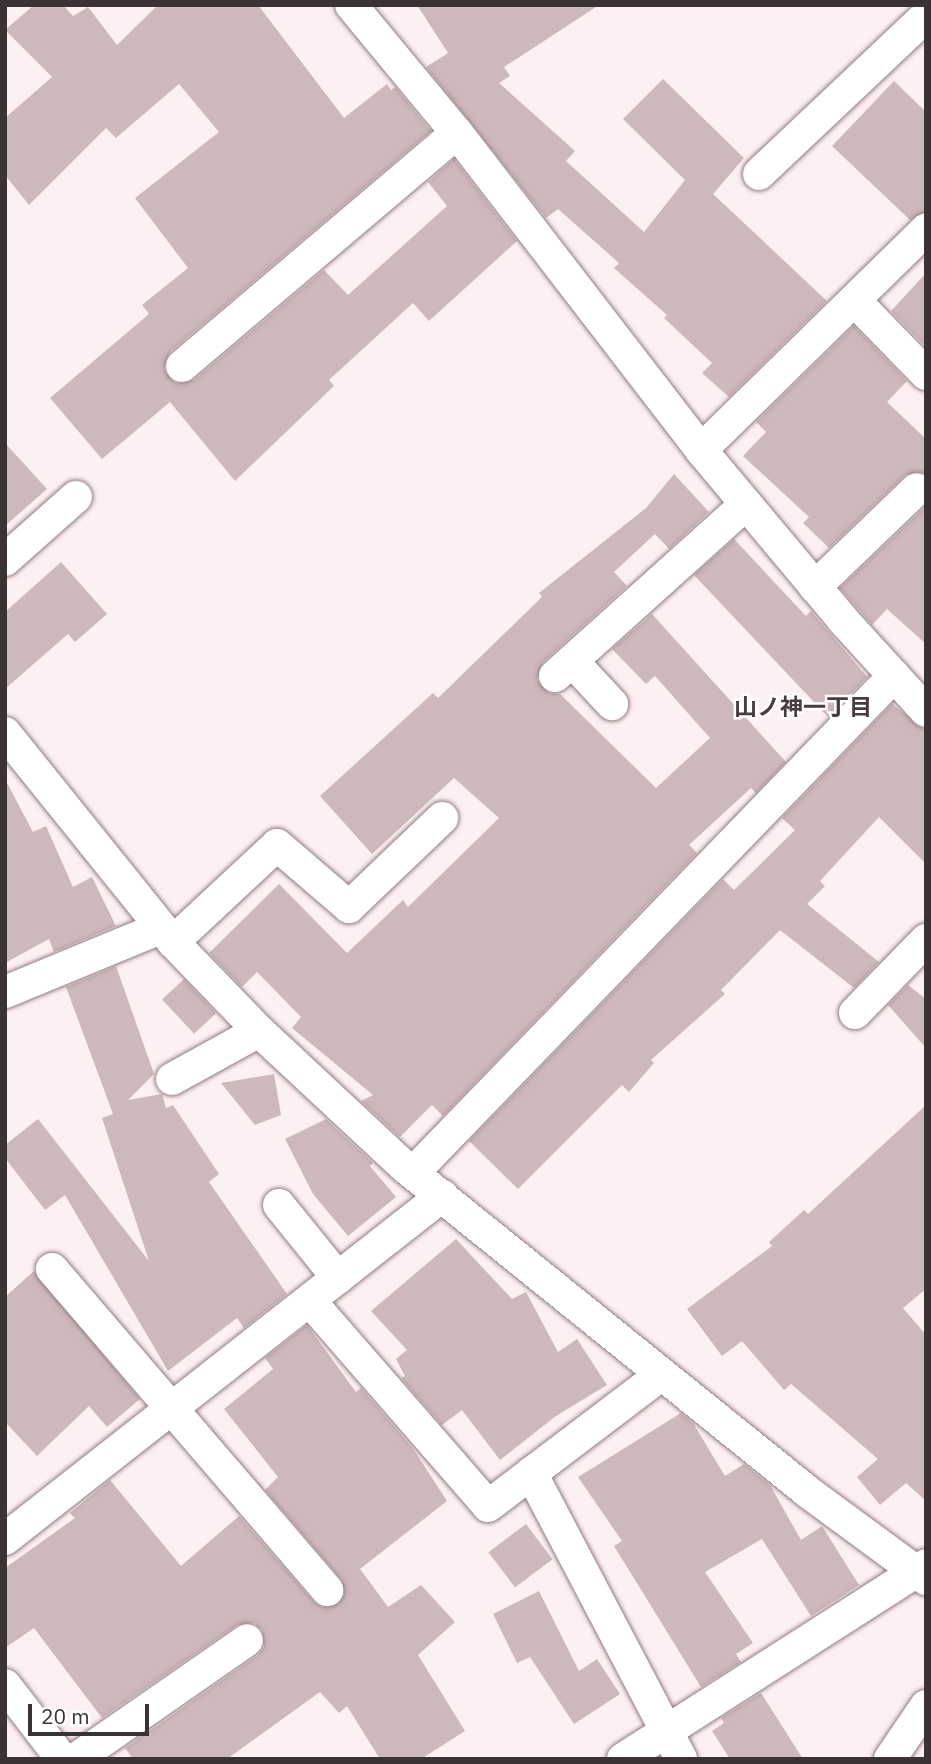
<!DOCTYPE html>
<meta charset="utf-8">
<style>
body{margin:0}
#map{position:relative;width:931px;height:1764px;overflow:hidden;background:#fdf0f2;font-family:"IBM Plex Sans","Noto Sans JP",sans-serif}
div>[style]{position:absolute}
.building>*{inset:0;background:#cdb8bc;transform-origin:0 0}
.roads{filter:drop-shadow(0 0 2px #907c80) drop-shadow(0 0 2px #907c80)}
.minor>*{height:32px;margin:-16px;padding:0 16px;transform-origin:16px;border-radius:16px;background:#fff}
span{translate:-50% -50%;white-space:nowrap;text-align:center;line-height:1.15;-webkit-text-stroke:5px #fff;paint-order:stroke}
.neighbourhood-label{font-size:23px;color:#4c3b3e;font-weight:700}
.frame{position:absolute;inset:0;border:7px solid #3b3234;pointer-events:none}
.scale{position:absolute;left:28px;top:1704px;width:121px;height:32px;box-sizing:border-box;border:4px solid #3b3234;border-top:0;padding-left:9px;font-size:21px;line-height:24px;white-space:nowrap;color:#3b3234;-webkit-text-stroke:5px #fff;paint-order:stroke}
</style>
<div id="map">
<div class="building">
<div style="clip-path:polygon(34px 5px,63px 5px,73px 16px,88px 7px,117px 45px,158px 5px,258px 5px,344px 118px,387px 84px,391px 90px,395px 87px,431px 131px,170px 352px,164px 369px,175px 383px,194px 380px,324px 270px,348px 295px,447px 206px,428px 182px,454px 159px,517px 241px,429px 321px,413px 303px,329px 380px,334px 386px,235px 481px,170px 402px,102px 459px,50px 398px,149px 314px,142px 305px,188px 268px,135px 198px,219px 132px,179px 84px,116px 138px,106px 128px,29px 205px,5px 175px,5px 118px,52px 77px,5px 30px)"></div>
<div style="clip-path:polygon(417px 5px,599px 5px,504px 67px,510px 76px,499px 83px,575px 151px,566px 161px,644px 232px,685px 180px,623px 119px,663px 79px,744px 158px,713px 194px,827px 301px,729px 397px,702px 373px,712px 363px,664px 318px,667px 315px,614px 268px,619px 263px,558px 209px,546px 218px,426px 67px,448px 53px)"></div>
<div style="clip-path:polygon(894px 81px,926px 112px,926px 212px,910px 220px,832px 146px)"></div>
<div style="clip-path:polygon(926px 273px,926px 347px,891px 311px)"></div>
<div style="clip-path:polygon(854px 326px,907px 381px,887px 402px,926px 439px,926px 473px,905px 475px,829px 548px,803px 523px,809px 517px,743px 456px,766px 432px,756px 422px)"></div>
<div style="clip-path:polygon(5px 443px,47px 489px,5px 526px)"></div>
<div style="clip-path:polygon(674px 474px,709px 512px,669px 549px,655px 534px,614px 572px,627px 586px,543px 662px,537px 680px,549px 693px,560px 694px,656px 788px,710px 738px,655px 676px,646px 684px,612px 649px,652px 614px,786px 762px,756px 793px,751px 788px,689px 845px,697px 853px,443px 1116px,432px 1105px,400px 1137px,361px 1101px,373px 1095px,292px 1028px,301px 1017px,257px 972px,242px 987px,209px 953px,279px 884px,347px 953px,403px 900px,408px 907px,499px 818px,454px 778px,372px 854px,320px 796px,433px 693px,438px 698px,542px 597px,539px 593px,646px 508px)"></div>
<div style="clip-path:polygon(926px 506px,926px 644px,887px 609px,872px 625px,840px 588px)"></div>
<div style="clip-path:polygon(734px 539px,806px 616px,811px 611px,867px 677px,828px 717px,694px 575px)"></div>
<div style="clip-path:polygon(61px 562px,107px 614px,75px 642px,68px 634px,5px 689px,5px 612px)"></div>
<div style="clip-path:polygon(892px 704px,926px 731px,926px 864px,879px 817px,820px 881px,825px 886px,807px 904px,879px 962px,854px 988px,780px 930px,721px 990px,725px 994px,651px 1060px,654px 1063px,629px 1092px,622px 1085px,518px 1189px,469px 1141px,723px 879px,734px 890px,795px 830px,782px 818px)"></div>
<div style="clip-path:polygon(5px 779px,33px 832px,46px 826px,73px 887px,92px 877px,116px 926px,54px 952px,49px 939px,5px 963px)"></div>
<div style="clip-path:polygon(116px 966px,154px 1074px,128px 1100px,162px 1094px,166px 1108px,173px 1105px,219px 1174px,209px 1182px,287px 1294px,244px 1328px,237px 1318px,168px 1371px,65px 1195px,45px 1210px,5px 1158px,5px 1145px,38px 1119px,149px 1261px,102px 1118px,113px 1114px,66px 987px)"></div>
<div style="left:184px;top:979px;width:47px;height:30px;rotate:47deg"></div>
<div style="clip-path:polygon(908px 985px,926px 999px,926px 1048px,888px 1005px)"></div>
<div style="clip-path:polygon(274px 1074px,281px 1115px,255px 1125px,221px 1083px)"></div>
<div style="clip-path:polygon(926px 1105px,926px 1289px,903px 1308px,926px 1335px,926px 1501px,906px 1483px,880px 1505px,857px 1477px,878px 1459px,791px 1384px,784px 1390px,742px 1341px,722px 1356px,687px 1309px,772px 1246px,769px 1242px,804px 1210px,808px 1214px)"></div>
<div style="clip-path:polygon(326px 1119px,373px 1163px,370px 1166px,396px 1197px,348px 1236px,313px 1194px,285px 1139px)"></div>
<div style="clip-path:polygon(456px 1239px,512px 1299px,526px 1292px,558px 1352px,577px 1339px,607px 1385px,556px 1416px,500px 1460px,462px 1410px,442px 1425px,401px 1378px,405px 1376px,396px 1359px,407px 1350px,371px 1311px)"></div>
<div style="clip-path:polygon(34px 1271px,140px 1399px,107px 1427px,89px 1406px,37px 1456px,5px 1422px,5px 1297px)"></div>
<div style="clip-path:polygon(307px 1325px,356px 1392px,361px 1388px,412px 1447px,447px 1501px,360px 1569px,388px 1607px,421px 1585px,455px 1622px,418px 1655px,465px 1731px,421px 1759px,380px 1759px,347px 1706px,339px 1713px,320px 1692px,227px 1759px,133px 1759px,125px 1748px,258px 1655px,264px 1647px,262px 1630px,254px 1623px,237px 1625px,102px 1718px,34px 1628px,5px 1648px,5px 1568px,75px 1518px,70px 1513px,110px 1480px,181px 1566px,239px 1516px,314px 1602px,322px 1607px,338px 1604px,344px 1595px,341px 1579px,265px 1490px,278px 1477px,224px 1409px,273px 1369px,265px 1358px)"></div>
<div style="clip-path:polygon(681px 1413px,693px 1423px,725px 1476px,744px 1464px,770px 1485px,801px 1540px,822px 1526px,859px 1585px,811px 1616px,762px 1539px,705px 1572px,753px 1643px,736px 1654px,741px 1662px,701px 1687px,614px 1546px,622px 1541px,578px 1477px)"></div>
<div style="left:526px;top:1524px;width:44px;height:47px;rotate:53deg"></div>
<div style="clip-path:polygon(539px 1591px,579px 1671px,597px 1659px,620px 1694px,574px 1724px,530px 1657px,517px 1663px,493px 1614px)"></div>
<div style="clip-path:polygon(761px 1693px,803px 1759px,730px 1759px,712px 1731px,724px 1723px,721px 1718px)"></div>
</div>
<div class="roads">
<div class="minor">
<div style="left:351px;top:5px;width:166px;rotate:50.4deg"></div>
<div style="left:457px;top:133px;width:400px;rotate:52.4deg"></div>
<div style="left:701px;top:450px;width:222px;rotate:50.1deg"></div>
<div style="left:843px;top:620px;width:123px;rotate:47.6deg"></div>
<div style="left:759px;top:174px;width:223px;rotate:-43.4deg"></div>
<div style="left:855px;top:301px;width:102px;rotate:45.8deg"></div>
<div style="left:182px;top:366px;width:360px;rotate:-40.3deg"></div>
<div style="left:701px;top:450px;width:315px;rotate:-44.4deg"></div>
<div style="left:5px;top:560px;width:95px;rotate:-41.6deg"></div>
<div style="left:815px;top:587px;width:141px;rotate:-43.9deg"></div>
<div style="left:572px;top:661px;width:59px;rotate:47.1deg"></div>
<div style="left:555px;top:676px;width:257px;rotate:-42deg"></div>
<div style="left:5px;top:733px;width:268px;rotate:51.2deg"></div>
<div style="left:173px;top:942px;width:124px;rotate:46deg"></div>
<div style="left:259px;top:1031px;width:200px;rotate:43deg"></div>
<div style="left:405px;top:1167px;width:518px;rotate:38.88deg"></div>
<div style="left:808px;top:1492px;width:147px;rotate:36.4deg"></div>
<div style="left:173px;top:942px;width:142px;rotate:-43deg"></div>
<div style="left:277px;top:845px;width:95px;rotate:40.7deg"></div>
<div style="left:349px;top:907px;width:129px;rotate:-43.7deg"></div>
<div style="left:5px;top:992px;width:168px;rotate:-22.4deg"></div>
<div style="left:855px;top:1013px;width:102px;rotate:-45.8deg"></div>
<div style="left:172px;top:1079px;width:99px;rotate:-28.9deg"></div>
<div style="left:413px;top:1173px;width:692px;rotate:-45.94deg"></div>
<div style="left:279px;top:1205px;width:94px;rotate:51.1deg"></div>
<div style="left:52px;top:1269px;width:423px;rotate:49.4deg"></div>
<div style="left:310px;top:1301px;width:271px;rotate:49deg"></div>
<div style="left:488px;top:1506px;width:218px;rotate:-37.2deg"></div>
<div style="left:531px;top:1473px;width:323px;rotate:62.3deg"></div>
<div style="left:5px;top:1539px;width:556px;rotate:-38.13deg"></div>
<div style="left:5px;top:1685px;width:93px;rotate:52.4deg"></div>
<div style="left:76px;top:1759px;width:208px;rotate:-34.8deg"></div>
<div style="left:623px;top:1759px;width:360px;rotate:-32.6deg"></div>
<div style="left:890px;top:1759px;width:64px;rotate:-55.8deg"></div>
</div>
</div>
<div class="neighbourhood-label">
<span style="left:803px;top:706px">山ノ神一丁目</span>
</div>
<div class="frame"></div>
<div class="scale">20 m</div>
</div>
